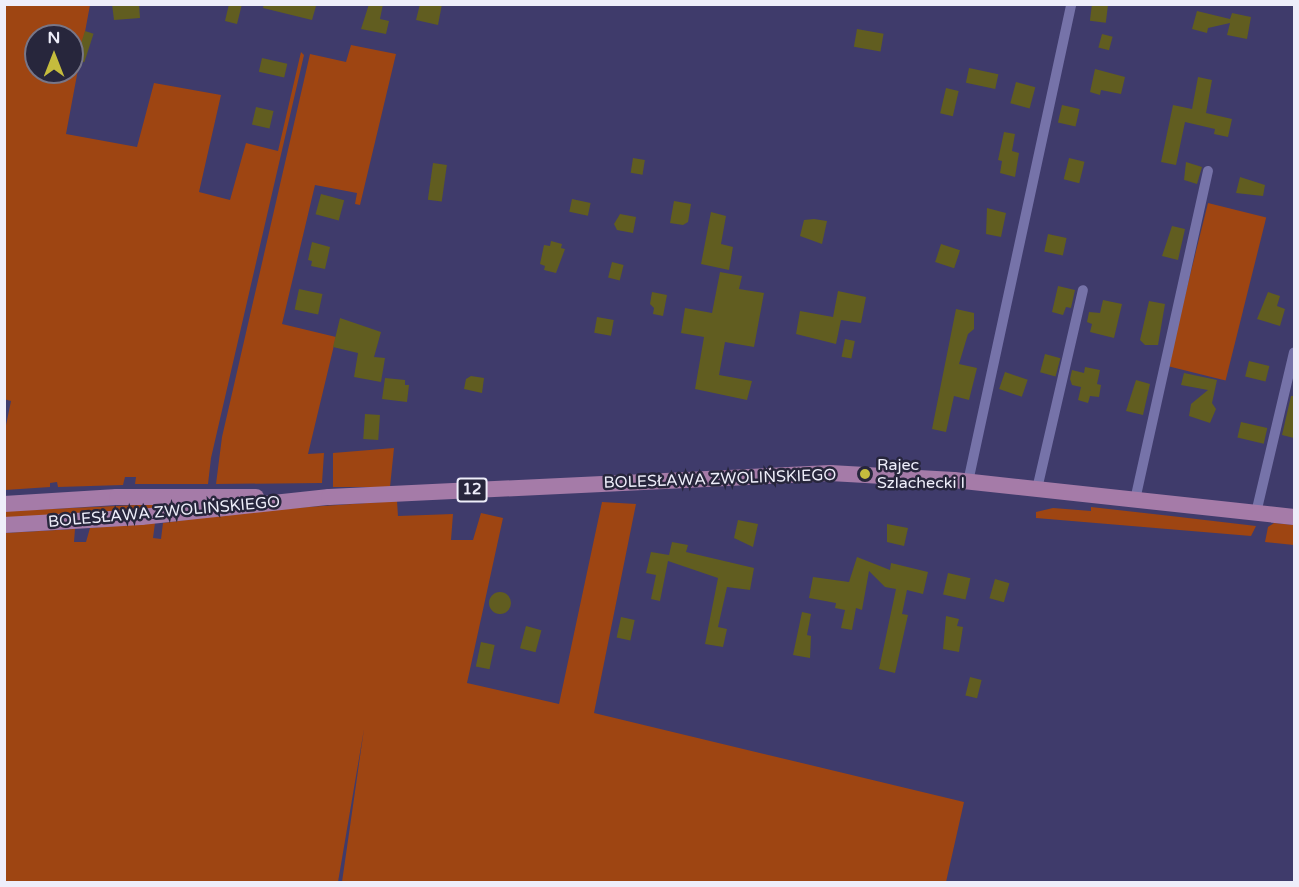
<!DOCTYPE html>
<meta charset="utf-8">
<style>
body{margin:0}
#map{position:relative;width:1299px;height:887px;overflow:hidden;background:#3f3b6b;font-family:"Varela Round",sans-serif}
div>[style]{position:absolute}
.green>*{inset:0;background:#9e4512;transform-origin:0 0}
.building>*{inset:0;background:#615d20;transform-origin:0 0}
.round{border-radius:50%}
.street>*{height:10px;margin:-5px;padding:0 5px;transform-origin:5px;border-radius:5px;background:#7673a9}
.primary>*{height:16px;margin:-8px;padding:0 8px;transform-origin:8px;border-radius:8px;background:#a57ba8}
.dots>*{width:16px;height:16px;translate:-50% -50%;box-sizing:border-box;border:3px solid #27263c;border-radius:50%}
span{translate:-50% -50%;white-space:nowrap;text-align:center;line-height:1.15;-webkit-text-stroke:5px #27263c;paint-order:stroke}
.shield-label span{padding:2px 4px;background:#27263c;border:2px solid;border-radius:4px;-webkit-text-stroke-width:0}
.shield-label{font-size:15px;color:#eeeefa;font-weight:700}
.poi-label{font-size:16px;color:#eeeefa}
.left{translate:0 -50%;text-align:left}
.street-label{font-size:16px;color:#eeeefa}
.frame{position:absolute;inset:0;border:6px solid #eeeefa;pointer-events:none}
.north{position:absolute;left:24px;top:24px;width:60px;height:60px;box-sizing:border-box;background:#27263c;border:2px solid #777688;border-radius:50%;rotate:0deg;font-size:16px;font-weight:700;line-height:24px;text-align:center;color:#eeeefa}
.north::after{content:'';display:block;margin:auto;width:21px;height:27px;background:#c5bc3d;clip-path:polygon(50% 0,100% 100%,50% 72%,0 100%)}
</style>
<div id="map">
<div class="green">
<div style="clip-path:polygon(evenodd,5px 5px,90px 5px,66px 134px,137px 147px,154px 83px,221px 95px,199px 192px,230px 200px,246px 143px,278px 151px,301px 52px,304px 55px,211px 458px,208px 484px,135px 484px,136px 477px,125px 477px,123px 485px,58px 487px,57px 482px,50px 483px,50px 487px,5px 490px,5px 430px,11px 401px,4px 399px,5px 5px,36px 36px,72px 36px,72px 72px,36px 72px,36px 36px)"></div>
<div style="clip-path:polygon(351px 45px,396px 54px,360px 205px,355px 204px,357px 193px,315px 185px,282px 324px,336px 337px,308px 454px,324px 453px,322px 483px,216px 484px,222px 437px,310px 54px,346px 62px)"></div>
<div style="left:1208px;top:203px;width:60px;height:168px;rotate:14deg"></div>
<div style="clip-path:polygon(394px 448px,390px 487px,333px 487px,333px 453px)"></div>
<div style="clip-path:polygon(397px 501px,398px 516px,453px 514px,451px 540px,473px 540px,481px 513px,503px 518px,467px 683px,559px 704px,602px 502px,636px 504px,594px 713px,964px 802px,946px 882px,342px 882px,364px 729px,338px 882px,5px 882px,5px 533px,75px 529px,74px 542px,86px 542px,90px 528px,155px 523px,153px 538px,161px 539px,163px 523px,250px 511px)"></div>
<div style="clip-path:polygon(205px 502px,156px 509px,5px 518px,5px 511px)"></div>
<div style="clip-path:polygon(1091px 507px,1171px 516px,1256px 526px,1251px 536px,1036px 518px,1036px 512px,1053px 508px,1091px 511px)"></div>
<div style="clip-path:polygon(1274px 523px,1294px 525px,1294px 545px,1265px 542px,1268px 527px)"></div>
</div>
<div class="building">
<div style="clip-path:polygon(112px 4px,139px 4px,140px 18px,114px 20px)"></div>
<div style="clip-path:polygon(229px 4px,242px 4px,237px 24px,225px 21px)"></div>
<div style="clip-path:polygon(264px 4px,310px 4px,316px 6px,312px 20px,263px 8px)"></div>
<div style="clip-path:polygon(369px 4px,383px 4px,380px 19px,389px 21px,386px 34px,361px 29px)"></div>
<div style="clip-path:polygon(420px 4px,442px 4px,438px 25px,416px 20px)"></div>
<div style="left:1092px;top:4px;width:16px;height:17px;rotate:7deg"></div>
<div style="clip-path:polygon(1197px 11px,1230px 19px,1232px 13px,1251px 17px,1247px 39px,1227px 35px,1230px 23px,1208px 28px,1207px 33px,1192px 29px)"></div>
<div style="left:857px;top:29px;width:27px;height:18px;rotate:10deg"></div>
<div style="left:85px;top:31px;width:9px;height:30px;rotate:18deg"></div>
<div style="left:1102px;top:34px;width:11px;height:14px;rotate:15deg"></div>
<div style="left:262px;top:58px;width:26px;height:14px;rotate:13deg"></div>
<div style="left:969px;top:68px;width:30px;height:15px;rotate:12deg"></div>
<div style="clip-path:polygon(1095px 69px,1125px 77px,1121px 94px,1101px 90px,1100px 95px,1090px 92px)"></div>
<div style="clip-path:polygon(1198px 77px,1212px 80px,1206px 113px,1232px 119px,1228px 137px,1214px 134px,1215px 129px,1185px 122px,1176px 165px,1161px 162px,1173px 105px,1192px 109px)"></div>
<div style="left:1016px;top:82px;width:20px;height:22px;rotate:15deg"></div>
<div style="left:946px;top:88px;width:13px;height:26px;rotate:13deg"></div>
<div style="left:1062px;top:105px;width:18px;height:18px;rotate:13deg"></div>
<div style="left:256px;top:107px;width:18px;height:18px;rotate:13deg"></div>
<div style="clip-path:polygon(1004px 132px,1015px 134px,1012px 151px,1019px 153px,1015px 177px,1000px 173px,1002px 161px,998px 160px)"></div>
<div style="left:633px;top:158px;width:12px;height:15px;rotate:9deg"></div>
<div style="left:1069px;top:158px;width:16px;height:22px;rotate:14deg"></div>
<div style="clip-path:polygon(1186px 162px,1202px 167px,1197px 184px,1184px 180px)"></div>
<div style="left:433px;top:163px;width:14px;height:37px;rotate:8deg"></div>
<div style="clip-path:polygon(1240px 177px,1265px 185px,1263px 196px,1236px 193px)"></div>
<div style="left:321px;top:194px;width:24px;height:21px;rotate:15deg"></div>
<div style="left:572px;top:199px;width:19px;height:13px;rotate:12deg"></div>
<div style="clip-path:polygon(674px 201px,691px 204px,688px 222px,683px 225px,670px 223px)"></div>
<div style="clip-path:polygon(987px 208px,1006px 213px,1001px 237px,986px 234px)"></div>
<div style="clip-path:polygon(711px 212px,726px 216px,721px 244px,733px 247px,729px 270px,701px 264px)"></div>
<div style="clip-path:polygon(620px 214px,636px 217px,633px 233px,617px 230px,614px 224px)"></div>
<div style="clip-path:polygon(814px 219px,827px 221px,822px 244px,800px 236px,804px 220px)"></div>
<div style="clip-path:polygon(1172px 226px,1185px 229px,1178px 260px,1162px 256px)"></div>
<div style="left:1048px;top:234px;width:19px;height:18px;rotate:12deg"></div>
<div style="clip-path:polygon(551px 241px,562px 244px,561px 248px,565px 249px,556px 273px,544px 270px,545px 266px,540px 264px,544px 245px,550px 246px)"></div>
<div style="clip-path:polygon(312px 242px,330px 247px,325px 269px,311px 266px,312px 261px,308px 260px)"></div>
<div style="left:941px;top:244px;width:20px;height:19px;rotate:18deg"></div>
<div style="left:612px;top:262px;width:12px;height:16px;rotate:14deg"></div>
<div style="clip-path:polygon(720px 272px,742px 276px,739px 289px,764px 293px,754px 347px,725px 342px,719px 375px,752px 381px,747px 400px,695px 389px,704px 337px,681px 333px,685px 308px,712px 313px)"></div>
<div style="clip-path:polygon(1058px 286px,1075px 290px,1071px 308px,1066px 307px,1063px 315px,1052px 312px)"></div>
<div style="left:299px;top:289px;width:24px;height:21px;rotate:12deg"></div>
<div style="clip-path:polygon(838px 291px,866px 297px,861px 323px,841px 320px,836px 344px,796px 334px,800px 311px,833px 317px)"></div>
<div style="clip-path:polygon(652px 292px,667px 295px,663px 316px,653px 314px,654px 308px,650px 304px)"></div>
<div style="clip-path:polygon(1268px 292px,1280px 296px,1277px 306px,1285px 309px,1280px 326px,1257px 319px)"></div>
<div style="clip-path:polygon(1103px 300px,1122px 304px,1114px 338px,1090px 332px,1092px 324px,1087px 322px,1089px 312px,1100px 313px)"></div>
<div style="clip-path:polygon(1149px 301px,1165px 304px,1158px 345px,1145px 345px,1140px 340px)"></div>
<div style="clip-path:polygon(956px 309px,974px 313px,974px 329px,968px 334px,959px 364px,977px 368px,969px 400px,954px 396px,946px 432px,932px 429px)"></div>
<div style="left:597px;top:317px;width:17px;height:16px;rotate:10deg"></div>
<div style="clip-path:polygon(340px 318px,381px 332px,374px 357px,385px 358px,381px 382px,354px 377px,358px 353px,333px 347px)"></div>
<div style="left:845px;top:339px;width:10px;height:18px;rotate:11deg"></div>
<div style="left:1045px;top:354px;width:16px;height:19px;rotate:15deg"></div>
<div style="left:1249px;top:361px;width:21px;height:16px;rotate:14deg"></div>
<div style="clip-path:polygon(1085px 367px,1100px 370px,1097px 384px,1101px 385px,1099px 397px,1090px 396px,1088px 403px,1078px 400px,1081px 387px,1072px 385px,1070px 379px,1072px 370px,1084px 373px)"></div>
<div style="left:1005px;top:372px;width:24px;height:18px;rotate:19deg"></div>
<div style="clip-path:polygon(1184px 373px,1217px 380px,1212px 403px,1216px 409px,1210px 423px,1189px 416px,1191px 404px,1208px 390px,1181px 385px)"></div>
<div style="clip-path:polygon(471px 376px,484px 378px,482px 393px,464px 389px,466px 379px)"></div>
<div style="clip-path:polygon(385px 378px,405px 380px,405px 385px,409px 385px,407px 402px,382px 399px)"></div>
<div style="clip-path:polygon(1136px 380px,1150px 384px,1143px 415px,1126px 411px)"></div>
<div style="clip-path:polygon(1291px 396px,1294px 396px,1294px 438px,1282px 435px)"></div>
<div style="left:365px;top:414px;width:15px;height:25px;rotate:4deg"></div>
<div style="left:1241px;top:422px;width:27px;height:16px;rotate:13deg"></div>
<div style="clip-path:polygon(738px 520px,758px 524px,753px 547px,734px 538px)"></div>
<div style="clip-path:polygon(887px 524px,908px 528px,904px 546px,887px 542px)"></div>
<div style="clip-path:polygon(672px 542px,688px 545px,686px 552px,754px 568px,750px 590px,727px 587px,718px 627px,727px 629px,723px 647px,705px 644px,718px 578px,668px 561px,660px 601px,651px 599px,656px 575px,646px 573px,651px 552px,669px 555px)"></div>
<div style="clip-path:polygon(857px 557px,890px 570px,891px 563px,928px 572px,923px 594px,907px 590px,902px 614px,908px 615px,895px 673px,879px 669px,896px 589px,885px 587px,869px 571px,862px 610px,856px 608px,852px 630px,841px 628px,845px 610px,835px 608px,836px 603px,809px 598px,813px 577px,849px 582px)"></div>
<div style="left:948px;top:573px;width:23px;height:22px;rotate:13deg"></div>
<div style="left:995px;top:579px;width:15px;height:20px;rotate:16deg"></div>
<div class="round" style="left:489px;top:592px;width:22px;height:22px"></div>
<div style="clip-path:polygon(802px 612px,811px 614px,807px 635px,811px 636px,810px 658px,793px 655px)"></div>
<div style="clip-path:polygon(946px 616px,959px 619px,957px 626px,963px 627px,959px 652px,943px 649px)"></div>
<div style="left:621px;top:617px;width:14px;height:21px;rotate:12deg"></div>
<div style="left:526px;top:626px;width:16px;height:23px;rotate:15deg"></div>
<div style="left:481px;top:642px;width:14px;height:25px;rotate:12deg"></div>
<div style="left:970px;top:677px;width:12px;height:19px;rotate:14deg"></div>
</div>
<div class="street">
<div style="left:968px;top:482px;width:489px;rotate:-77.8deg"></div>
<div style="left:1037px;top:489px;width:204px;rotate:-77deg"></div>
<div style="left:1135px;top:500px;width:337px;rotate:-77.5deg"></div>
<div style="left:1256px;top:513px;width:165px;rotate:-76.7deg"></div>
</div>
<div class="primary">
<div style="left:4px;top:504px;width:113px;rotate:-3.5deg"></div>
<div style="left:117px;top:497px;width:139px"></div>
<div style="left:4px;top:525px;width:137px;rotate:-3.3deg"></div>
<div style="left:141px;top:517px;width:189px;rotate:-6.1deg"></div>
<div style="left:329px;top:497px;width:502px;rotate:-2.74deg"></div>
<div style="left:830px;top:473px;width:124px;rotate:3.2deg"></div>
<div style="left:954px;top:480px;width:342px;rotate:6.2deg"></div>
</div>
<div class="dots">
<div style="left:865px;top:474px;background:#c5bc3d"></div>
</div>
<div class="shield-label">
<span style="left:472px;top:490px">12</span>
</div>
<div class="poi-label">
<span class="left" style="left:877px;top:474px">Rajec<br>Szlachecki I</span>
</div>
<div class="street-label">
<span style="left:720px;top:479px;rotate:-2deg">BOLESŁAWA ZWOLIŃSKIEGO</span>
<span style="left:164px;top:512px;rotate:-5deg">BOLESŁAWA ZWOLIŃSKIEGO</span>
</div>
<div class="frame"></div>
<div class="north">N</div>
</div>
